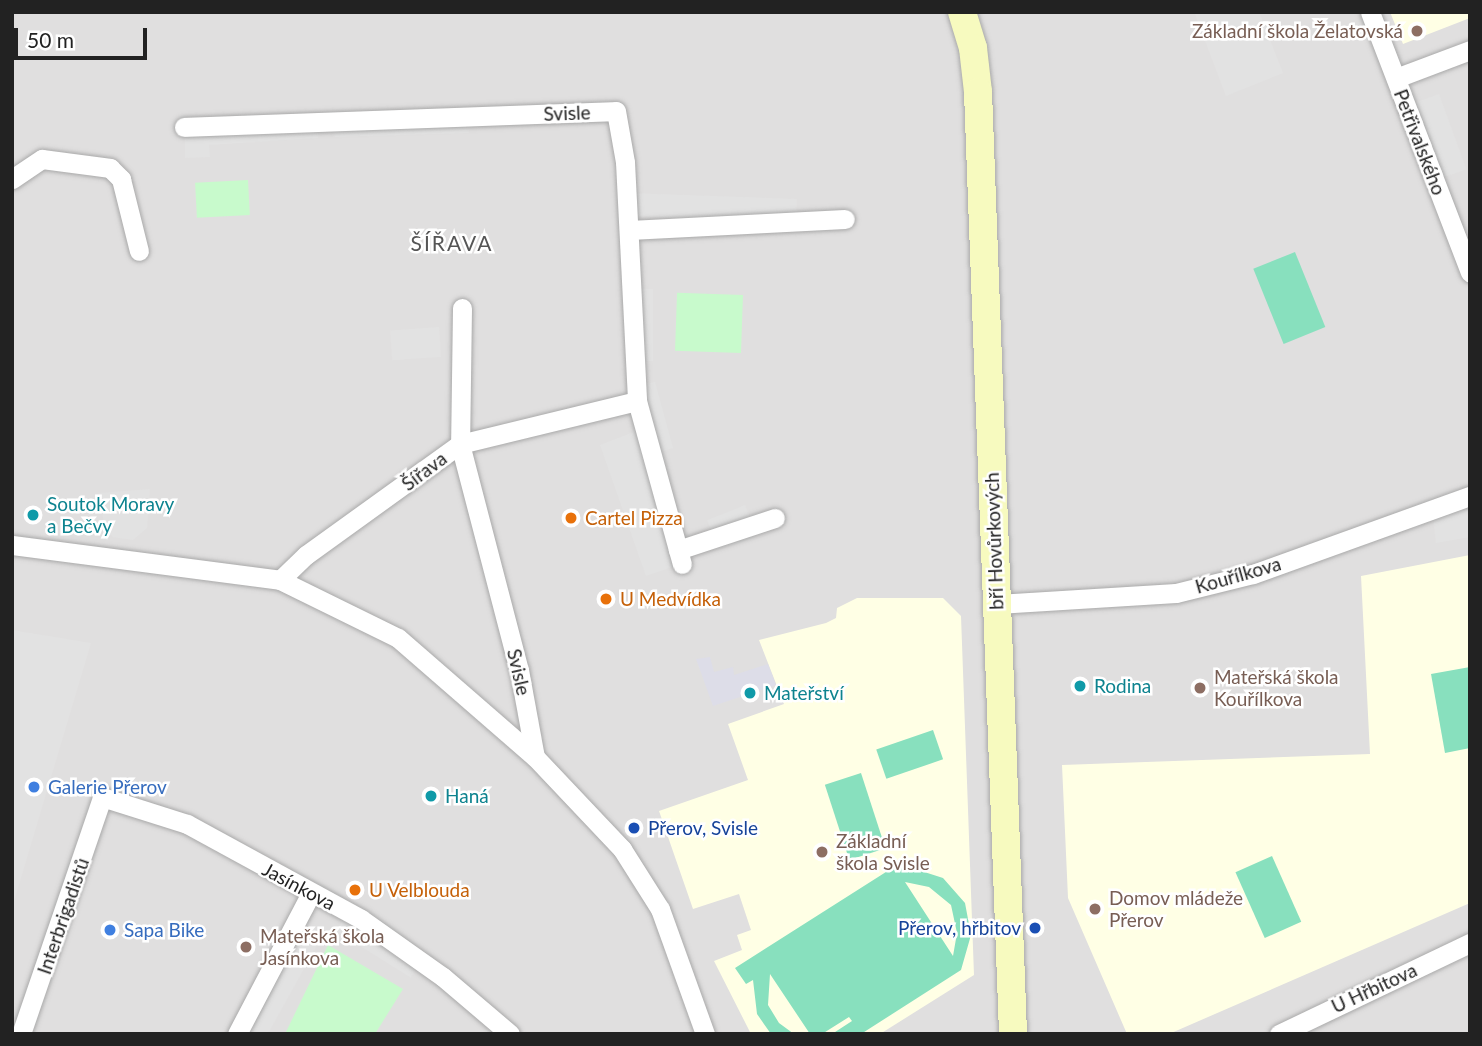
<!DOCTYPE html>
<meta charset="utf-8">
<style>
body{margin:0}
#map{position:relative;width:1482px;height:1046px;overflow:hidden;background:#f2efe9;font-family:Lato,sans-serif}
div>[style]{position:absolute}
.residential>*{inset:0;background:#e0dfdf;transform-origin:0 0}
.education>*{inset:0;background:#ffffe5}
.park>*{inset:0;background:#c8facc;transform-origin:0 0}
.pitch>*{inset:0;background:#88e0be;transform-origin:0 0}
.parking>*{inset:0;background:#e2e2e2;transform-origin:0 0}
.plaza>*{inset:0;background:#dddde8}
.roads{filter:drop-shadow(0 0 2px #a9a9a9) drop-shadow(0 0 2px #a9a9a9)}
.minor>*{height:19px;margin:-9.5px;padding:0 9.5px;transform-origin:9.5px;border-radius:9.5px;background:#fff}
.secondary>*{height:28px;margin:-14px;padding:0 14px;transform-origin:14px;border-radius:14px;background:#f7fabf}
.dots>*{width:19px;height:19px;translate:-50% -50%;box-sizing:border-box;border:4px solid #fff;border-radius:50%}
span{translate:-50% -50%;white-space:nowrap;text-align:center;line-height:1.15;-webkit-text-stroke:5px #fff;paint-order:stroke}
.education-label{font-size:19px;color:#785e54}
.right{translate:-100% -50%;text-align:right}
.left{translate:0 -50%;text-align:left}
.street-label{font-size:19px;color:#222}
.culture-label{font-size:19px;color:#0d838f}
.food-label{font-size:19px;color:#c56008}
.shop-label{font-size:19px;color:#366cbe}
.transit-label{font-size:19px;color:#164399}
.neighbourhood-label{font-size:21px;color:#555;letter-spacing:2px}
.frame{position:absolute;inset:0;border:14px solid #222;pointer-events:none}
.scale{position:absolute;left:14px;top:28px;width:133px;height:32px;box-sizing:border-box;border:4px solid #222;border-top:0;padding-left:9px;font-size:21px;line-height:24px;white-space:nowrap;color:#222;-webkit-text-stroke:5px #fff;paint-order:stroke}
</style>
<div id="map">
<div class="residential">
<div style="left:12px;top:12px;width:1458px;height:1022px"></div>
</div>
<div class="education">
<div style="clip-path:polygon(1390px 12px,1470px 12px,1470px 18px,1403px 44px)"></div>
<div style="clip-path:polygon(1470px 555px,1470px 903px,1169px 1034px,1127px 1034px,1068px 898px,1062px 765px,1370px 754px,1361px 576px)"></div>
<div style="clip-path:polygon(857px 598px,943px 598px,961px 616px,974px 975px,880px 1034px,751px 1034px,714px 961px,742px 950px,737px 935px,751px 930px,739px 894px,693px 909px,659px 811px,748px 780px,728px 724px,784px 704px,759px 640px,826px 623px,836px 618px,837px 608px)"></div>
</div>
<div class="park">
<div style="left:248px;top:180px;width:35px;height:53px;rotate:87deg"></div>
<div style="left:743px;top:295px;width:58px;height:66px;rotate:92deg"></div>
<div style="clip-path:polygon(328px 945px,403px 989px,375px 1034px,285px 1034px)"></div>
</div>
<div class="pitch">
<div style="left:1295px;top:252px;width:81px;height:45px;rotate:68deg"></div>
<div style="clip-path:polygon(1470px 667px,1470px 748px,1445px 753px,1431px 674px)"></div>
<div style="left:933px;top:730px;width:31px;height:60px;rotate:71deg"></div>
<div style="left:861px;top:773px;width:79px;height:38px;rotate:72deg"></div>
<div style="left:1272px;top:856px;width:72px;height:40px;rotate:66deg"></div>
<div style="clip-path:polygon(evenodd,908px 858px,915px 869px,943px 878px,965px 903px,971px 935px,961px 970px,861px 1034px,832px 1034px,852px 1021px,849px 1017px,822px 1034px,810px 1034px,770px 974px,768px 1005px,779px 1023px,794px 1034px,771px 1034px,757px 1014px,753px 980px,746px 984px,735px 968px,908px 858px,905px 882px,929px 887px,951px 905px,957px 933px,953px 956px,905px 882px)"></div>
</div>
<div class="parking">
<div style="clip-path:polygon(1259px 12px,1283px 73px,1226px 96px,1195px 14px)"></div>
<div style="left:1439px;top:94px;width:80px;height:34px;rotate:70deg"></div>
<div style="clip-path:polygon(468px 119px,469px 133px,335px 137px,334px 125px)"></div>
<div style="clip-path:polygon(319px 124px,318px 138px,209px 145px,210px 157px,185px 158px,185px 131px)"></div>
<div style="left:797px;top:199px;width:23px;height:169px;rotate:92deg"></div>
<div style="left:632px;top:289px;width:21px;height:72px"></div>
<div style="left:439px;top:327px;width:30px;height:49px;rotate:86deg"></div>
<div style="clip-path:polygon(655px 382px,673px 448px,652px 455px,682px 564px,646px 576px,600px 445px,644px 428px,636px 386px)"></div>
<div style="clip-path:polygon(150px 489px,147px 528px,133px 540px,113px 537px,105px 530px,99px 493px)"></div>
<div style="clip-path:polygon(1467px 504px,1470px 537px,1436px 543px,1433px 516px)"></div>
<div style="left:745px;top:505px;width:22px;height:41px;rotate:68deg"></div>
<div style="clip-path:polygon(12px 630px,91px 643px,12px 908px)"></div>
<div style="left:343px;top:920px;width:88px;height:13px;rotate:32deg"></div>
<div style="left:298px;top:932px;width:23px;height:114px;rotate:29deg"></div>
</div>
<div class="plaza">
<div style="clip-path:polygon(710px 657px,714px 672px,733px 667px,734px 675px,768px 664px,776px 685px,713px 706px,696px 659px)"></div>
</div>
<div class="roads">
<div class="minor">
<div style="left:1370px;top:12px;width:279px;rotate:69deg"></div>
<div style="left:1396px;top:78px;width:79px;rotate:-20.7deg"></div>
<div style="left:184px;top:127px;width:432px;rotate:-2.1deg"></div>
<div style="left:616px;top:111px;width:52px;rotate:80deg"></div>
<div style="left:625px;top:162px;width:239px;rotate:87.1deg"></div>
<div style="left:637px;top:401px;width:169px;rotate:74.6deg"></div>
<div style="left:12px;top:179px;width:36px;rotate:-34deg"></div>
<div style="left:42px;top:159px;width:69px;rotate:7.5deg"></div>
<div style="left:110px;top:168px;width:16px;rotate:45deg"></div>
<div style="left:121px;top:179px;width:74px;rotate:76deg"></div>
<div style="left:629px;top:230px;width:216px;rotate:-2.9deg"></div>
<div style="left:462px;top:308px;width:136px;rotate:90.8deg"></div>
<div style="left:460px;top:444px;width:234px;rotate:75.4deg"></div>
<div style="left:519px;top:670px;width:88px;rotate:79.6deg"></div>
<div style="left:12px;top:545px;width:270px;rotate:7.4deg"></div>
<div style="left:280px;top:580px;width:131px;rotate:26.2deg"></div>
<div style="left:398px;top:638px;width:181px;rotate:41deg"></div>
<div style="left:535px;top:757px;width:127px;rotate:46.6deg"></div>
<div style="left:622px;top:849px;width:71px;rotate:57.7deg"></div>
<div style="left:660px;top:909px;width:133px;rotate:70.2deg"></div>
<div style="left:678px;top:550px;width:102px;rotate:-18.3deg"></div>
<div style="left:280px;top:580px;width:36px;rotate:-44deg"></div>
<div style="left:306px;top:555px;width:190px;rotate:-35.8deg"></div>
<div style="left:460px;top:444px;width:182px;rotate:-13.7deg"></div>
<div style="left:997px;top:604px;width:179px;rotate:-3.5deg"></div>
<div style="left:1176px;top:593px;width:79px;rotate:-13.9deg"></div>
<div style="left:1253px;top:574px;width:231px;rotate:-19.8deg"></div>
<div style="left:21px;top:1034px;width:250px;rotate:-71.1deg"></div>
<div style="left:102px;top:797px;width:89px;rotate:17.6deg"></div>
<div style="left:187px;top:824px;width:198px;rotate:28.6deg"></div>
<div style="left:361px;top:919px;width:100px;rotate:35.3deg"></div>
<div style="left:443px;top:977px;width:88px;rotate:40.4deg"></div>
<div style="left:237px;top:1034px;width:159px;rotate:-62.3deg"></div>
<div style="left:1279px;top:1034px;width:212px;rotate:-25.5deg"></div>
</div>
<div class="secondary">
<div style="left:962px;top:12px;width:38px;rotate:73deg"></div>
<div style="left:973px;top:48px;width:44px;rotate:83.5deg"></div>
<div style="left:978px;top:92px;width:943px;rotate:87.87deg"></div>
</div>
</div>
<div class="dots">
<div style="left:1417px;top:31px;background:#8d6e63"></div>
<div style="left:33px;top:515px;background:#0f9aa8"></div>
<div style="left:571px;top:518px;background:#e8710a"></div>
<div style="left:606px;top:599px;background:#e8710a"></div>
<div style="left:1080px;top:686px;background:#0f9aa8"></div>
<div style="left:1200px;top:688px;background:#8d6e63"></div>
<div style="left:750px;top:693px;background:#0f9aa8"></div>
<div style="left:34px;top:787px;background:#3f7fe0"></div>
<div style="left:431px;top:796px;background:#0f9aa8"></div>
<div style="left:634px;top:828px;background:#1a4fb4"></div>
<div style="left:822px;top:852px;background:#8d6e63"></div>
<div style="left:355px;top:890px;background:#e8710a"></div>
<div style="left:1095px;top:909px;background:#8d6e63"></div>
<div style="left:1035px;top:928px;background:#1a4fb4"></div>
<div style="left:110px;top:930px;background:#3f7fe0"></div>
<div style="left:246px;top:947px;background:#8d6e63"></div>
</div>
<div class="education-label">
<span class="right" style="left:1403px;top:31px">Základní škola Želatovská</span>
<span class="left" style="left:1214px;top:688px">Mateřská škola<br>Kouřílkova</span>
<span class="left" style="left:836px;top:852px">Základní<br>škola Svisle</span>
<span class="left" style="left:1109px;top:909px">Domov mládeže<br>Přerov</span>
<span class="left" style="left:260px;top:947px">Mateřská škola<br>Jasínkova</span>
</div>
<div class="street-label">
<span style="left:567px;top:113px;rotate:-2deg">Svisle</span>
<span style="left:1420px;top:142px;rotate:69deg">Petřivalského</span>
<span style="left:424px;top:471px;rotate:-37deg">Šířava</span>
<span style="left:994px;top:541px;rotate:-92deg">bří Hovůrkových</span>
<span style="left:1238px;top:575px;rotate:-16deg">Kouřílkova</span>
<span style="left:519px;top:672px;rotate:77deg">Svisle</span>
<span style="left:299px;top:886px;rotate:28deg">Jasínkova</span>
<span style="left:63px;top:916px;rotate:-71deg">Interbrigadistů</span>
<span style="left:1374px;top:988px;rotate:-25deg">U Hřbitova</span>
</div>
<div class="culture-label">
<span class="left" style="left:47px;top:515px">Soutok Moravy<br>a Bečvy</span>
<span class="left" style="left:1094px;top:686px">Rodina</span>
<span class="left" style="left:764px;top:693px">Mateřství</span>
<span class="left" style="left:445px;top:796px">Haná</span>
</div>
<div class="food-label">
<span class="left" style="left:585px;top:518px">Cartel Pizza</span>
<span class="left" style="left:620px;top:599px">U Medvídka</span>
<span class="left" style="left:369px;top:890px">U Velblouda</span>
</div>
<div class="shop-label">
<span class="left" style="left:48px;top:787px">Galerie Přerov</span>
<span class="left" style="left:124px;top:930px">Sapa Bike</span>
</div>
<div class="transit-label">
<span class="left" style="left:648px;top:828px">Přerov, Svisle</span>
<span class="right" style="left:1021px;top:928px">Přerov, hřbitov</span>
</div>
<div class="neighbourhood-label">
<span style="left:452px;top:243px">ŠÍŘAVA</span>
</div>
<div class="frame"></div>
<div class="scale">50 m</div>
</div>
